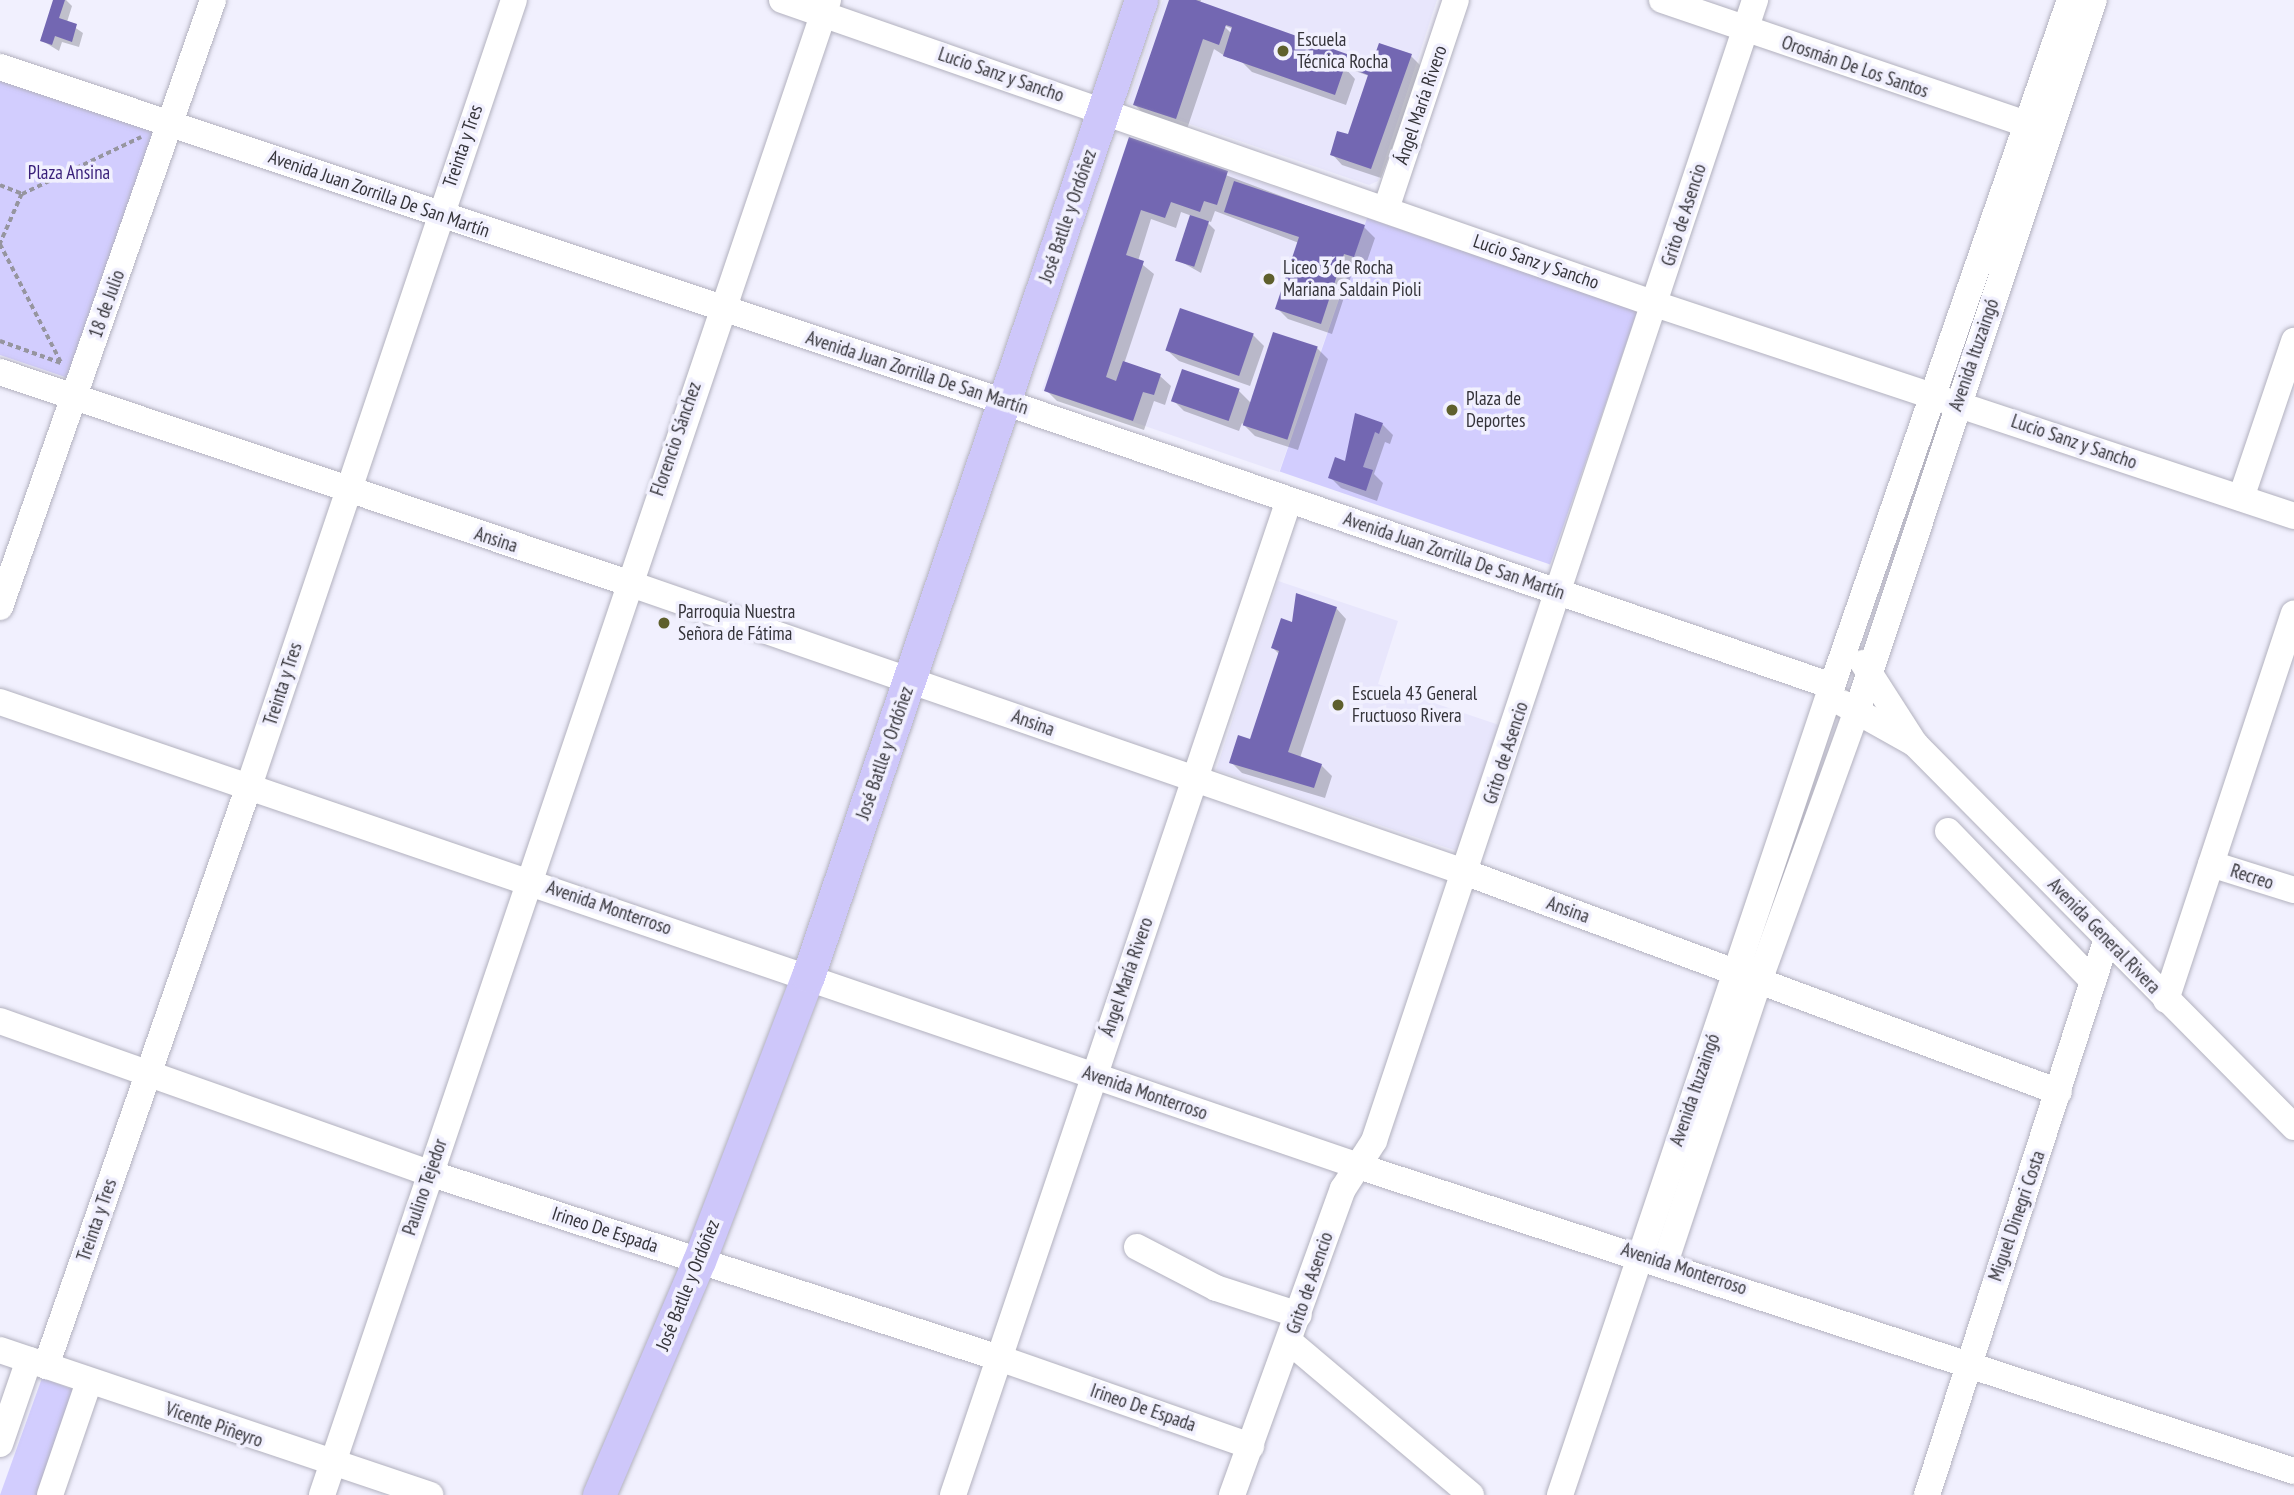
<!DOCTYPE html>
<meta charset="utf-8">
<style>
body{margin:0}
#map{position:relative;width:2294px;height:1495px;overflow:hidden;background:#f1f0fe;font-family:"PT Sans Narrow",sans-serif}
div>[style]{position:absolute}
.built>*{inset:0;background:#e8e6fc;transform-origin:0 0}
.green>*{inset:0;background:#d2cdfe;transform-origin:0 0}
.shadow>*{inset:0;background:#0003}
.building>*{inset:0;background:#7367b2;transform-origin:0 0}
.path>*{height:3.5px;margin-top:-1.75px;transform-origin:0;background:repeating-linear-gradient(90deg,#96959f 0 5px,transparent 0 8.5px)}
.roads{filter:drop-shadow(0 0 2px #b2b1be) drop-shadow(0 0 2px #b2b1be)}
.minor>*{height:26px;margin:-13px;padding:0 13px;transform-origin:13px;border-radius:13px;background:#fff}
.major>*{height:33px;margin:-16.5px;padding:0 16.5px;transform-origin:16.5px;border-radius:16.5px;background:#cec7fa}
.dots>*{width:19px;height:19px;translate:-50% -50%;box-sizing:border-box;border:4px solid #f1f0fe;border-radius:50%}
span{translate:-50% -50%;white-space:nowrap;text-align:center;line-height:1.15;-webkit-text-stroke:7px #f1f0fe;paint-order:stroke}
.poi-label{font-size:19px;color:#35343a}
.left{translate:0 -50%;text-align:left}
.street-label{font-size:19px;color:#35343a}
.park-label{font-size:19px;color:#391f79}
</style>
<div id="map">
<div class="built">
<div style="clip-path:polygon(1163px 0,1437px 0,1378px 181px,1369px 185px,1128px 103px)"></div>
<div style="left:1129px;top:137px;width:251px;height:268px;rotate:19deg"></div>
<div style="clip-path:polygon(1278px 581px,1398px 621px,1378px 684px,1499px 725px,1457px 851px,1216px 770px)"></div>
</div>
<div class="green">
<div style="clip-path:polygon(0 77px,159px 129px,71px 379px,0 355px)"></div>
<div style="left:1367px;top:218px;width:286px;height:268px;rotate:19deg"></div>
<div style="clip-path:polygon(42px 1378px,74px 1390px,38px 1495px,0 1495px)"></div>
</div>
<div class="shadow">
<div style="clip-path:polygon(55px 0,66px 0,72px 6px,67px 22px,83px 33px,79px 47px,62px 42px,59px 51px,41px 40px)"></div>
<div style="clip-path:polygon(evenodd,1171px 0,1201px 0,1199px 5px,1373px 65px,1411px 56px,1422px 67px,1381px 178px,1342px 165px,1332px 154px,1349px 136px,1369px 76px,1344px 67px,1355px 79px,1346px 105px,1252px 72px,1240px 60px,1228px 58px,1214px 49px,1187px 129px,1146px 116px,1135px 105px,1171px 0,1223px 25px,1233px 29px,1232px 34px,1223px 25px)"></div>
<div style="clip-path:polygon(1130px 139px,1364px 227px,1375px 238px,1365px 267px,1355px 264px,1332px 334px,1288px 319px,1277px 308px,1299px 243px,1215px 211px,1211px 222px,1205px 220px,1215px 230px,1201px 273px,1178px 260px,1192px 216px,1181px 212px,1176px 228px,1151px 219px,1138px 261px,1154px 274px,1124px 364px,1160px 376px,1171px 386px,1165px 405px,1154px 401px,1144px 430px,1057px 401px,1046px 390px)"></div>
<div style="clip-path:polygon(1253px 335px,1264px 346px,1250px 386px,1179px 361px,1168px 351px)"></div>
<div style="clip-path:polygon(1317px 348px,1328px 359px,1298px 450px,1255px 436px,1242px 423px,1239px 431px,1184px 411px,1173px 400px,1239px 391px,1251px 403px)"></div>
<div style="clip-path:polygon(1356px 415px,1382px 424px,1393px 435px,1390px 444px,1385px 442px,1374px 474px,1383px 483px,1377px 501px,1341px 488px,1330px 477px,1346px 463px)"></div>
<div style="clip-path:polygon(1298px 595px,1336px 608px,1346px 619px,1300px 758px,1321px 765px,1332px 776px,1325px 798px,1242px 773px,1231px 762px,1251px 742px,1280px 655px,1273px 648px,1293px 624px)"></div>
</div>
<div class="building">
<div style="clip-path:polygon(53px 0,65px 0,59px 18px,77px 24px,72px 42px,55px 36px,52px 45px,40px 41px)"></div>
<div style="clip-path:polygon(1169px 0,1196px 0,1372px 63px,1379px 43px,1412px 54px,1371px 169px,1330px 155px,1337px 131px,1348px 134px,1368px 75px,1345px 66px,1335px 95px,1223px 56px,1232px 27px,1226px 25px,1219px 45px,1203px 39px,1176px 119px,1133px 105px)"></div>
<div style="clip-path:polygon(1129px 137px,1228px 171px,1217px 205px,1204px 201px,1200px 212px,1171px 202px,1165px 218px,1141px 210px,1126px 255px,1144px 261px,1106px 377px,1116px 381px,1123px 361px,1161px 374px,1154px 395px,1143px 392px,1133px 421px,1044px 391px)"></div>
<div style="clip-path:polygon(1234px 181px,1365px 225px,1354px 257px,1344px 254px,1321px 324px,1275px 309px,1299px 237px,1224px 212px)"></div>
<div style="left:1190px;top:215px;width:20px;height:48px;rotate:18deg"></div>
<div style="left:1180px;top:308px;width:78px;height:45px;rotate:19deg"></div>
<div style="left:1273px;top:332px;width:47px;height:98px;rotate:18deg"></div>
<div style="left:1182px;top:369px;width:61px;height:34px;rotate:19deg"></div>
<div style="clip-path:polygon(1355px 413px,1383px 423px,1379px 434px,1375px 432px,1363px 467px,1373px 470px,1366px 491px,1328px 478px,1335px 457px,1345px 461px)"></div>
<div style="clip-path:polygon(1296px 593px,1337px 607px,1288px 752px,1322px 764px,1314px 788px,1229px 763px,1238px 735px,1250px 739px,1279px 651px,1271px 648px,1281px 618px,1292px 622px)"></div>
</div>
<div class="path">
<div style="left:0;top:185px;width:24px;rotate:22deg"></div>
<div style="left:22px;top:194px;width:55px;rotate:113.7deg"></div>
<div style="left:22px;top:194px;width:132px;rotate:-25.6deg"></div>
<div style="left:0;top:244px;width:135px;rotate:62.7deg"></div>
<div style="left:0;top:341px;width:65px;rotate:19.8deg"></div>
</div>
<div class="roads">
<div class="minor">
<div style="left:782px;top:0;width:924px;rotate:19.2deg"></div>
<div style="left:1655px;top:304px;width:673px;rotate:18.35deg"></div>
<div style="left:1662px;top:0;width:400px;rotate:18.8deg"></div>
<div style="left:0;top:67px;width:1058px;rotate:18.45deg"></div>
<div style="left:1004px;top:402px;width:875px;rotate:18.93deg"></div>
<div style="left:1386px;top:209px;width:220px;rotate:-71.5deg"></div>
<div style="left:0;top:372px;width:662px;rotate:18.57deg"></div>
<div style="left:628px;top:583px;width:888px;rotate:19.07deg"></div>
<div style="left:1467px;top:873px;width:631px;rotate:20.3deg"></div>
<div style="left:2241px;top:498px;width:166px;rotate:-71.3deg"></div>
<div style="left:0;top:607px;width:643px;rotate:-70.66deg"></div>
<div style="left:1863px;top:663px;width:96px;rotate:57.3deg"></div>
<div style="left:1915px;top:744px;width:539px;rotate:45.3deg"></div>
<div style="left:0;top:702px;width:1435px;rotate:18.86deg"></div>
<div style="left:1358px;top:1166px;width:984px;rotate:18.05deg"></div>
<div style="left:1842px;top:703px;width:84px;rotate:29.3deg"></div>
<div style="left:1948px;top:831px;width:209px;rotate:46deg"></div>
<div style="left:2211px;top:864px;width:87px;rotate:17.4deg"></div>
<div style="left:2166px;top:1000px;width:407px;rotate:-71.7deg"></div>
<div style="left:0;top:1021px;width:455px;rotate:19.5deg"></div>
<div style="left:429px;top:1173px;width:602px;rotate:17.98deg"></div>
<div style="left:1002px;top:1359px;width:264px;rotate:19.3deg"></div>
<div style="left:1137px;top:1247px;width:89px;rotate:27.4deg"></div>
<div style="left:1216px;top:1288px;width:87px;rotate:18deg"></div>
<div style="left:1665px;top:1263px;width:297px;rotate:-71.6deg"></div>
<div style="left:1759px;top:981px;width:287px;rotate:-70.1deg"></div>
<div style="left:1857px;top:711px;width:749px;rotate:-71.57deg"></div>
<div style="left:1290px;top:1342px;width:237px;rotate:40.2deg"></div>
<div style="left:0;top:1350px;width:454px;rotate:18.6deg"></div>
<div style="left:46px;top:1366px;width:614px;rotate:-70.71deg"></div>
<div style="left:249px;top:786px;width:829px;rotate:-71.37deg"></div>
<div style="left:0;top:1444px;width:89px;rotate:-71deg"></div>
<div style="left:50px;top:1495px;width:120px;rotate:-71deg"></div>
<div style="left:322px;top:1495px;width:1578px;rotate:-71.3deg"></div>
<div style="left:953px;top:1495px;width:1050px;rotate:-71.34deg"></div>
<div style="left:1232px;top:1495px;width:326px;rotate:-70.1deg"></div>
<div style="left:1343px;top:1189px;width:57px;rotate:-57.1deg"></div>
<div style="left:1374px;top:1141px;width:1203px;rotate:-71.53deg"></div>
<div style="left:1560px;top:1495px;width:854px;rotate:-71.42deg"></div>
<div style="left:1832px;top:686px;width:726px;rotate:-70.87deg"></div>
<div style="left:1927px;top:1495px;width:585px;rotate:-72.09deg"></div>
</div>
<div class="major">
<div style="left:599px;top:1495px;width:254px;rotate:-66.9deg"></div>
<div style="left:699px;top:1261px;width:305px;rotate:-69.1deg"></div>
<div style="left:808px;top:976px;width:1031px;rotate:-71.16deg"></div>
</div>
</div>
<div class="dots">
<div style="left:1283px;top:51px;background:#5e5f2c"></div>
<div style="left:1269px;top:279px;background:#5e5f2c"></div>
<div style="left:1452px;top:410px;background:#5e5f2c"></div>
<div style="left:664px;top:623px;background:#5e5f2c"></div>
<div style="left:1338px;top:705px;background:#5e5f2c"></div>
</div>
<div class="poi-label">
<span class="left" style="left:1297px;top:51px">Escuela<br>Técnica Rocha</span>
<span class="left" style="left:1283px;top:279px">Liceo 3 de Rocha<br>Mariana Saldain Pioli</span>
<span class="left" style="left:1466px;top:410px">Plaza de<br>Deportes</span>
<span class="left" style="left:678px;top:623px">Parroquia Nuestra<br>Señora de Fátima</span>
<span class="left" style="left:1352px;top:705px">Escuela 43 General<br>Fructuoso Rivera</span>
</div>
<div class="street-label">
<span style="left:1855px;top:67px;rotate:19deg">Orosmán De Los Santos</span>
<span style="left:1001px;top:75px;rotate:19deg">Lucio Sanz y Sancho</span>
<span style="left:1421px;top:105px;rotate:-71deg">Ángel María Rivero</span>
<span style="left:463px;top:146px;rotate:-71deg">Treinta y Tres</span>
<span style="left:379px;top:194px;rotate:19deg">Avenida Juan Zorrilla De San Martín</span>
<span style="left:1684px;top:215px;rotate:-72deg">Grito de Asencio</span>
<span style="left:1068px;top:216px;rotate:-71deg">José Batlle y Ordóñez</span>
<span style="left:1536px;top:262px;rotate:19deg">Lucio Sanz y Sancho</span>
<span style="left:107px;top:304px;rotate:-70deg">18 de Julio</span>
<span style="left:1974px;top:355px;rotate:-71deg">Avenida Ituzaingó</span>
<span style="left:917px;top:373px;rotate:18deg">Avenida Juan Zorrilla De San Martín</span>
<span style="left:676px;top:439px;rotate:-71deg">Florencio Sánchez</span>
<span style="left:2074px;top:442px;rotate:19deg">Lucio Sanz y Sancho</span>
<span style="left:496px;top:540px;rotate:18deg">Ansina</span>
<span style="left:1454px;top:556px;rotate:19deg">Avenida Juan Zorrilla De San Martín</span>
<span style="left:283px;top:684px;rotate:-72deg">Treinta y Tres</span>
<span style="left:1033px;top:723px;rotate:20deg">Ansina</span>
<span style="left:885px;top:753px;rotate:-71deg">José Batlle y Ordóñez</span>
<span style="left:1506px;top:753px;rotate:-72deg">Grito de Asencio</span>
<span style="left:2252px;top:877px;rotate:18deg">Recreo</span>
<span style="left:609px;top:908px;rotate:19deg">Avenida Monterroso</span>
<span style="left:1568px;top:910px;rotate:20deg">Ansina</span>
<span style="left:2104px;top:936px;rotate:46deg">Avenida General Rivera</span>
<span style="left:1127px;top:977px;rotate:-71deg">Ángel María Rivero</span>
<span style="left:1695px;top:1090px;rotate:-71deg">Avenida Ituzaingó</span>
<span style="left:1145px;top:1093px;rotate:19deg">Avenida Monterroso</span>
<span style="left:425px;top:1187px;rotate:-71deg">Paulino Tejedor</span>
<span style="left:2017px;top:1216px;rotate:-71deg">Miguel Dinegri Costa</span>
<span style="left:97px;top:1220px;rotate:-71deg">Treinta y Tres</span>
<span style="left:605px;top:1230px;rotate:18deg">Irineo De Espada</span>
<span style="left:1684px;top:1269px;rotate:18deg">Avenida Monterroso</span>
<span style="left:1310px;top:1283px;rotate:-71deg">Grito de Asencio</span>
<span style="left:688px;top:1285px;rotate:-68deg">José Batlle y Ordóñez</span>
<span style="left:1143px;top:1408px;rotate:19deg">Irineo De Espada</span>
<span style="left:214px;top:1425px;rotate:19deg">Vicente Piñeyro</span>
</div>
<div class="park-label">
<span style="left:69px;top:173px">Plaza Ansina</span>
</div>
</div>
